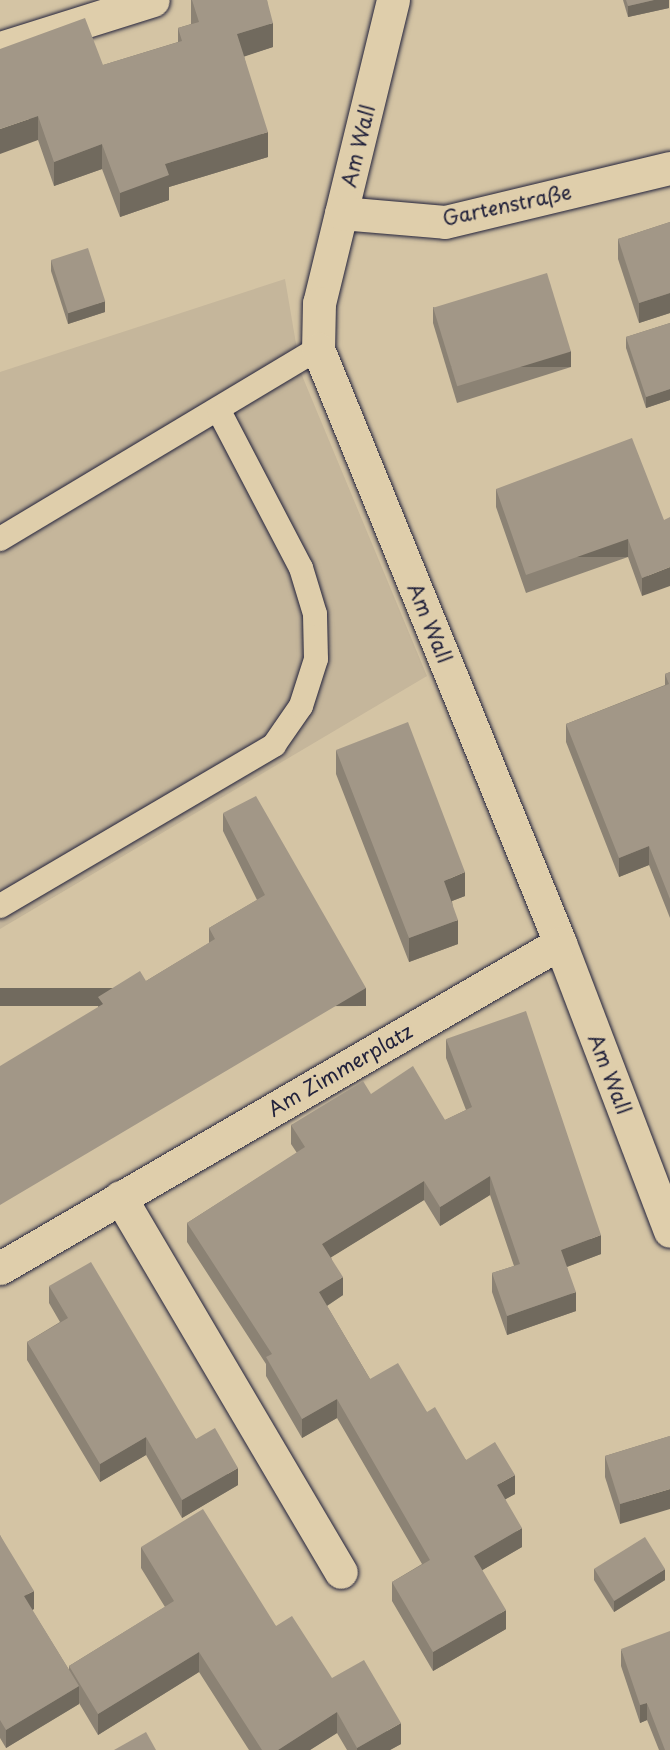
<!DOCTYPE html>
<meta charset="utf-8">
<style>
body{margin:0}
#map{position:relative;width:670px;height:1750px;overflow:hidden;background:#d4c4a4;font-family:"Playpen Sans",sans-serif}
div>[style]{position:absolute}
.built>*{inset:0;background:#c5b69b}
.roads{filter:drop-shadow(0 0 2px #22223b) drop-shadow(0 0 2px #22223b)}
.service>*{height:24px;margin:-12px;padding:0 12px;transform-origin:12px;border-radius:12px;background:#dfceab}
.minor>*{height:33px;margin:-16.5px;padding:0 16.5px;transform-origin:16.5px;border-radius:16.5px;background:#dfceab}
.wall>*{inset:0;background:#8b8274}
.shaded-wall>*{inset:0;background:#716a5e;transform-origin:0 0}
.building>*{inset:0;background:#a29787;transform-origin:0 0}
span{translate:-50% -50%;white-space:nowrap;text-align:center;line-height:1.15;-webkit-text-stroke:6px #dfceab;paint-order:stroke}
.street-label{font-size:20px;color:#22223b}
</style>
<div id="map">
<div class="built">
<div style="clip-path:polygon(285px 279px,301px 373px,427px 676px,0 929px,0 372px)"></div>
</div>
<div class="roads">
<div class="service">
<div style="left:0;top:539px;width:370px;rotate:-30.9deg"></div>
<div style="left:0;top:906px;width:318px;rotate:-30.4deg"></div>
<div style="left:274px;top:745px;width:47px;rotate:-55.3deg"></div>
<div style="left:301px;top:706px;width:49px;rotate:-72.3deg"></div>
<div style="left:316px;top:659px;width:45px;rotate:-91.3deg"></div>
<div style="left:315px;top:614px;width:48px;rotate:-106.9deg"></div>
<div style="left:301px;top:568px;width:175px;rotate:-117.6deg"></div>
</div>
<div class="minor">
<div style="left:393px;top:0;width:312px;rotate:103.7deg"></div>
<div style="left:319px;top:303px;width:46px;rotate:91.2deg"></div>
<div style="left:318px;top:349px;width:641px;rotate:67.83deg"></div>
<div style="left:560px;top:943px;width:308px;rotate:69.1deg"></div>
<div style="left:0;top:48px;width:160px;rotate:-17.4deg"></div>
<div style="left:341px;top:213px;width:104px;rotate:4.9deg"></div>
<div style="left:445px;top:222px;width:231px;rotate:-13.5deg"></div>
<div style="left:120px;top:1197px;width:435px;rotate:59.5deg"></div>
<div style="left:0;top:1268px;width:647px;rotate:-30.13deg"></div>
</div>
</div>
<div class="wall">
<div style="clip-path:polygon(191px 0,267px 0,273px 47px,244px 56px,268px 157px,169px 187px,169px 200px,120px 217px,102px 169px,54px 186px,38px 140px,0 49px,103px 65px,178px 42px,178px 28px,191px 24px)"></div>
<div style="clip-path:polygon(623px 0,669px 0,669px 8px,628px 17px)"></div>
<div style="clip-path:polygon(670px 222px,670px 313px,639px 323px,618px 259px,618px 239px)"></div>
<div style="clip-path:polygon(51px 260px,105px 312px,68px 324px,51px 271px)"></div>
<div style="clip-path:polygon(433px 307px,571px 367px,457px 403px,433px 323px)"></div>
<div style="clip-path:polygon(670px 323px,670px 400px,646px 408px,626px 348px,626px 337px)"></div>
<div style="clip-path:polygon(496px 489px,664px 520px,642px 596px,628px 557px,526px 593px,496px 507px)"></div>
<div style="clip-path:polygon(670px 672px,670px 918px,649px 865px,619px 877px,566px 742px,566px 724px,665px 685px,665px 674px)"></div>
<div style="clip-path:polygon(336px 750px,465px 896px,452px 901px,458px 944px,409px 962px,336px 774px)"></div>
<div style="clip-path:polygon(223px 813px,366px 1006px,98px 1007px,98px 997px,146px 981px,209px 943px,209px 928px,257px 900px,223px 831px)"></div>
<div style="clip-path:polygon(446px 1039px,601px 1254px,567px 1267px,576px 1311px,507px 1335px,492px 1292px,492px 1273px,514px 1266px,490px 1195px,440px 1226px,424px 1200px,331px 1257px,343px 1295px,327px 1306px,370px 1379px,427px 1412px,466px 1460px,515px 1494px,505px 1499px,522px 1547px,482px 1570px,506px 1629px,433px 1671px,392px 1601px,392px 1582px,422px 1564px,337px 1418px,302px 1438px,266px 1376px,266px 1364px,187px 1242px,187px 1223px,297px 1153px,291px 1144px,291px 1125px,371px 1094px,445px 1120px,466px 1110px,446px 1058px)"></div>
<div style="clip-path:polygon(49px 1286px,196px 1439px,238px 1485px,182px 1518px,146px 1455px,100px 1482px,27px 1360px,27px 1342px,60px 1322px,49px 1303px)"></div>
<div style="clip-path:polygon(670px 1436px,620px 1524px,605px 1477px,605px 1456px)"></div>
<div style="clip-path:polygon(0 1535px,34px 1609px,32px 1610px,69px 1670px,69px 1666px,165px 1607px,141px 1568px,141px 1547px,276px 1626px,401px 1744px,390px 1750px,347px 1750px,337px 1733px,310px 1750px,249px 1750px,199px 1672px,98px 1735px,79px 1703px,79px 1704px,6px 1748px,0 1738px)"></div>
<div style="clip-path:polygon(594px 1569px,665px 1580px,614px 1612px,594px 1580px)"></div>
<div style="clip-path:polygon(621px 1649px,670px 1750px,659px 1750px,647px 1720px,640px 1723px,621px 1666px)"></div>
</div>
<div class="shaded-wall">
<div style="clip-path:polygon(654px 0,669px 0,669px 8px,628px 17px,628px 6px)"></div>
<div style="clip-path:polygon(273px 23px,273px 47px,237px 59px,237px 34px)"></div>
<div style="clip-path:polygon(38px 116px,38px 140px,0 154px,0 129px)"></div>
<div style="clip-path:polygon(268px 132px,268px 157px,169px 187px,169px 200px,120px 217px,120px 193px,165px 164px)"></div>
<div style="clip-path:polygon(102px 144px,102px 169px,54px 186px,54px 162px)"></div>
<div style="clip-path:polygon(670px 293px,670px 313px,639px 323px,639px 303px)"></div>
<div style="clip-path:polygon(105px 301px,105px 312px,68px 324px,68px 313px)"></div>
<div style="left:571px;top:351px;width:16px;height:120px;rotate:90deg"></div>
<div style="clip-path:polygon(670px 389px,670px 400px,646px 408px,646px 397px)"></div>
<div style="left:628px;top:539px;width:18px;height:108px;rotate:90deg"></div>
<div style="clip-path:polygon(670px 567px,670px 586px,642px 596px,642px 578px)"></div>
<div style="clip-path:polygon(649px 846px,649px 865px,619px 877px,619px 858px)"></div>
<div style="clip-path:polygon(465px 872px,465px 896px,444px 904px,444px 881px)"></div>
<div style="clip-path:polygon(458px 920px,458px 944px,409px 962px,409px 938px)"></div>
<div style="left:366px;top:988px;width:18px;height:425px;rotate:90deg"></div>
<div style="clip-path:polygon(490px 1176px,490px 1195px,440px 1226px,440px 1207px)"></div>
<div style="clip-path:polygon(424px 1181px,424px 1200px,322px 1263px,322px 1244px)"></div>
<div style="clip-path:polygon(601px 1235px,601px 1254px,561px 1269px,561px 1250px)"></div>
<div style="clip-path:polygon(343px 1277px,343px 1295px,319px 1311px,319px 1292px)"></div>
<div style="clip-path:polygon(576px 1292px,576px 1311px,507px 1335px,507px 1316px)"></div>
<div style="clip-path:polygon(337px 1399px,337px 1418px,302px 1438px,302px 1419px)"></div>
<div style="clip-path:polygon(146px 1437px,146px 1455px,100px 1482px,100px 1464px)"></div>
<div style="clip-path:polygon(238px 1468px,238px 1485px,182px 1518px,182px 1500px)"></div>
<div style="clip-path:polygon(515px 1475px,515px 1494px,497px 1504px,497px 1485px)"></div>
<div style="clip-path:polygon(670px 1489px,670px 1509px,620px 1524px,620px 1504px)"></div>
<div style="clip-path:polygon(522px 1528px,522px 1547px,474px 1575px,474px 1556px)"></div>
<div style="clip-path:polygon(665px 1569px,665px 1580px,614px 1612px,614px 1600px)"></div>
<div style="clip-path:polygon(34px 1591px,34px 1609px,24px 1614px,24px 1596px)"></div>
<div style="clip-path:polygon(506px 1610px,506px 1629px,433px 1671px,433px 1652px)"></div>
<div style="clip-path:polygon(199px 1652px,199px 1672px,98px 1735px,98px 1714px)"></div>
<div style="clip-path:polygon(79px 1686px,79px 1704px,6px 1748px,6px 1730px)"></div>
<div style="clip-path:polygon(647px 1703px,647px 1720px,640px 1723px,640px 1705px)"></div>
<div style="clip-path:polygon(337px 1712px,337px 1733px,310px 1750px,278px 1750px)"></div>
<div style="clip-path:polygon(401px 1723px,401px 1744px,390px 1750px,357px 1750px,357px 1748px)"></div>
</div>
<div class="building">
<div style="clip-path:polygon(192px 0,267px 0,273px 23px,237px 34px,268px 132px,165px 164px,169px 175px,120px 193px,102px 144px,54px 162px,38px 116px,0 129px,0 49px,85px 18px,103px 65px,182px 41px,178px 28px,199px 22px)"></div>
<div style="clip-path:polygon(626px 0,654px 0,628px 6px)"></div>
<div style="clip-path:polygon(670px 222px,670px 293px,639px 303px,618px 239px)"></div>
<div style="left:88px;top:248px;width:56px;height:39px;rotate:72deg"></div>
<div style="left:547px;top:273px;width:82px;height:119px;rotate:73deg"></div>
<div style="clip-path:polygon(670px 323px,670px 389px,646px 397px,626px 337px)"></div>
<div style="clip-path:polygon(632px 438px,664px 520px,670px 517px,670px 567px,642px 578px,628px 539px,526px 575px,496px 489px)"></div>
<div style="clip-path:polygon(670px 672px,670px 899px,649px 846px,619px 858px,566px 724px,669px 684px,665px 674px)"></div>
<div style="clip-path:polygon(408px 722px,465px 872px,444px 881px,458px 920px,409px 938px,336px 750px)"></div>
<div style="clip-path:polygon(256px 796px,366px 988px,0 1205px,0 1066px,103px 1004px,98px 997px,140px 971px,146px 981px,215px 939px,209px 928px,265px 895px,223px 813px)"></div>
<div style="clip-path:polygon(526px 1011px,601px 1235px,561px 1250px,576px 1292px,507px 1316px,492px 1273px,520px 1264px,490px 1176px,440px 1207px,424px 1181px,322px 1244px,343px 1277px,319px 1292px,370px 1379px,398px 1363px,427px 1412px,435px 1407px,466px 1460px,495px 1442px,515px 1475px,497px 1485px,522px 1528px,474px 1556px,506px 1610px,433px 1652px,392px 1582px,430px 1560px,337px 1399px,302px 1419px,266px 1357px,272px 1354px,187px 1223px,305px 1147px,291px 1125px,363px 1081px,371px 1094px,413px 1066px,445px 1120px,472px 1107px,446px 1039px)"></div>
<div style="clip-path:polygon(91px 1262px,196px 1439px,215px 1428px,238px 1468px,182px 1500px,146px 1437px,100px 1464px,27px 1342px,68px 1318px,49px 1286px)"></div>
<div style="clip-path:polygon(670px 1436px,670px 1489px,620px 1504px,605px 1456px)"></div>
<div style="clip-path:polygon(203px 1509px,276px 1626px,292px 1616px,332px 1678px,364px 1660px,401px 1723px,357px 1748px,337px 1712px,278px 1750px,262px 1750px,199px 1652px,98px 1714px,69px 1666px,174px 1601px,141px 1547px)"></div>
<div style="clip-path:polygon(0 1535px,34px 1591px,24px 1596px,79px 1686px,6px 1730px,0 1720px)"></div>
<div style="left:645px;top:1537px;width:38px;height:60px;rotate:58deg"></div>
<div style="clip-path:polygon(670px 1631px,670px 1750px,665px 1750px,647px 1703px,640px 1705px,621px 1649px)"></div>
<div style="clip-path:polygon(146px 1732px,156px 1750px,114px 1750px)"></div>
</div>
<div class="street-label">
<span style="left:358px;top:146px;rotate:-76deg">Am Wall</span>
<span style="left:507px;top:205px;rotate:-12deg">Gartenstraße</span>
<span style="left:430px;top:623px;rotate:68deg">Am Wall</span>
<span style="left:340px;top:1070px;rotate:-30deg">Am Zimmerplatz</span>
<span style="left:610px;top:1074px;rotate:69deg">Am Wall</span>
</div>
</div>
